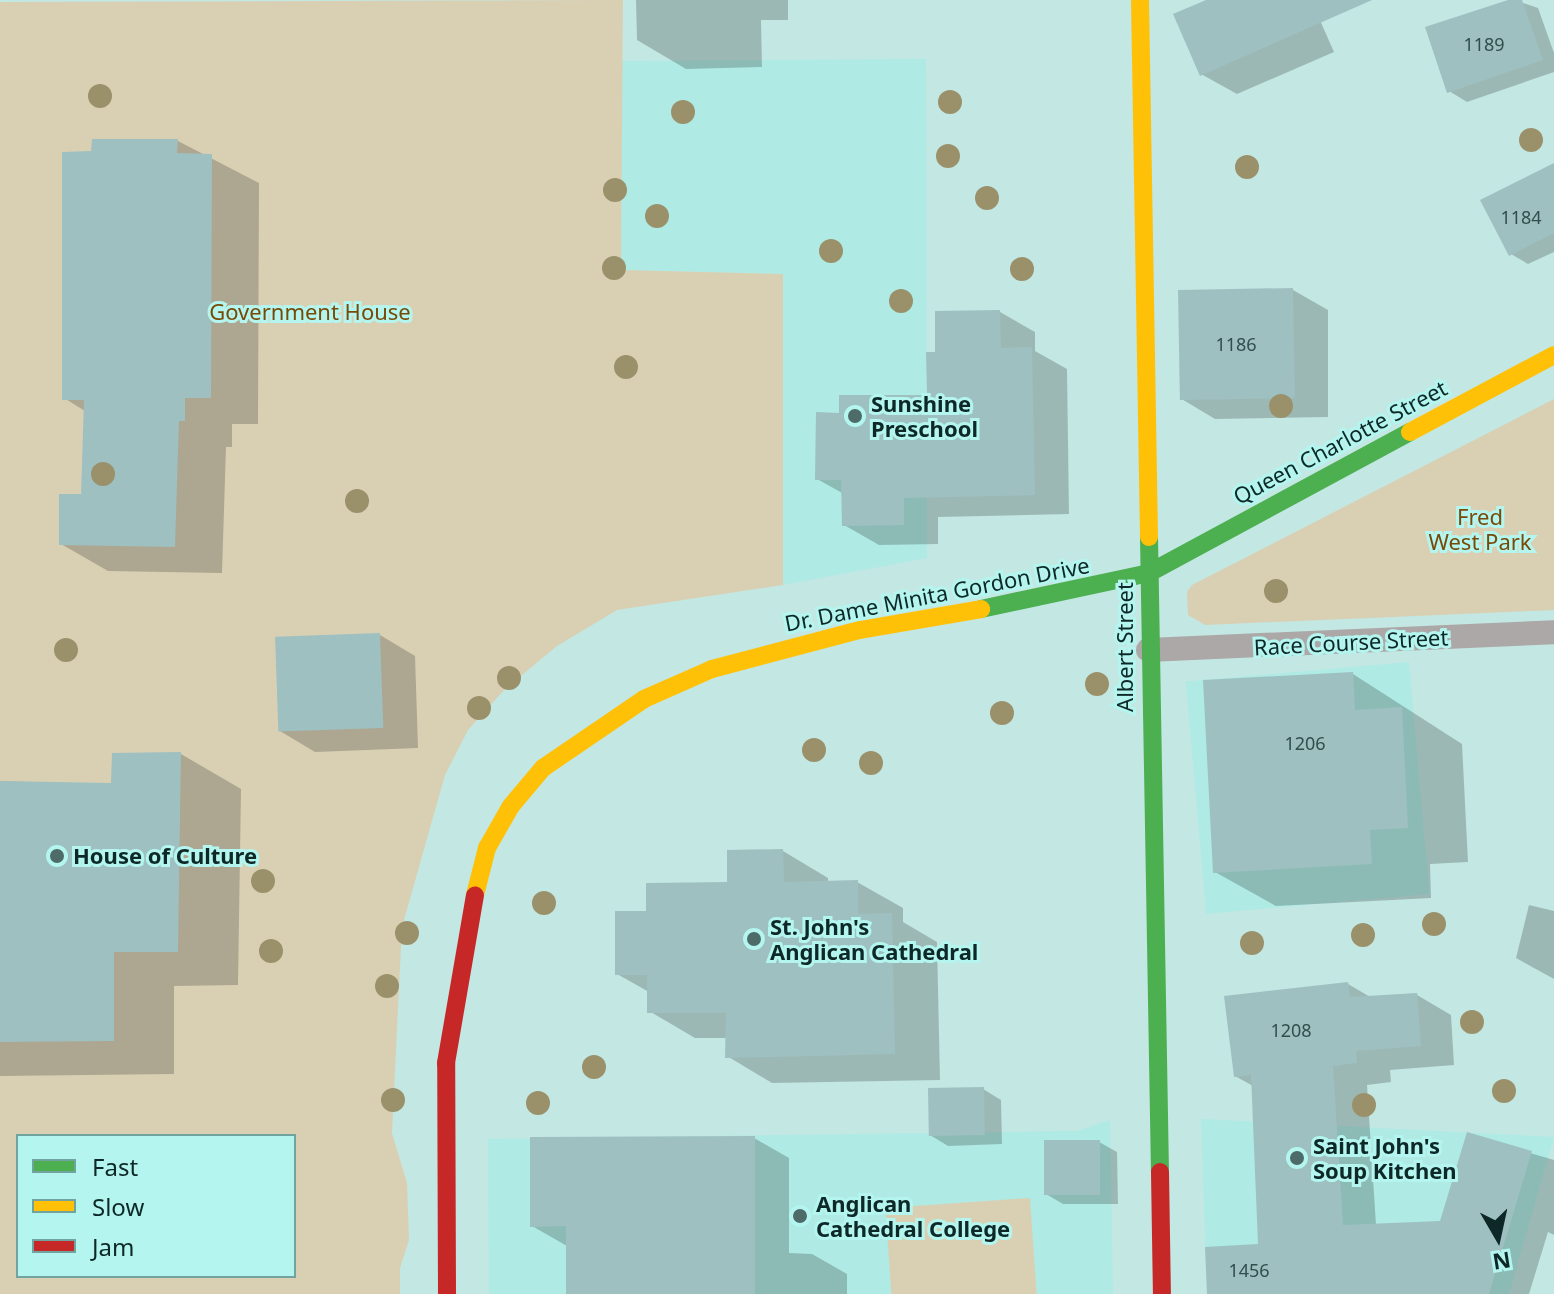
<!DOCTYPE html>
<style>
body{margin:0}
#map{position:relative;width:1554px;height:1294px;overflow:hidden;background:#c3e7e3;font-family:"Noto Sans",sans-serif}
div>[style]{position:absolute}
.built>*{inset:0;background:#afeae4;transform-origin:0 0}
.green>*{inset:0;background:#d9d0b4;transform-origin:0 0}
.shadow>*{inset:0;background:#0003}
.building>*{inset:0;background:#9ec0c1;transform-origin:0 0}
.lane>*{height:24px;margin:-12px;padding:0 12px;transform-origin:12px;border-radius:12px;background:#aca8a8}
.fast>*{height:18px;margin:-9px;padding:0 9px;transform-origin:9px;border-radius:9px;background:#4caf50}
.slow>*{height:18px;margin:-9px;padding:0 9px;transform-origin:9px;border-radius:9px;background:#ffc107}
.jam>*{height:18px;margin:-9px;padding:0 9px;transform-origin:9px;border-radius:9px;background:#c62828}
.trees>*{width:24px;height:24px;margin:-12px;border-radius:50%;background:#9a916b}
.dots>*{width:22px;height:22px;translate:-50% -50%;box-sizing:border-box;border:4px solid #b4f6ef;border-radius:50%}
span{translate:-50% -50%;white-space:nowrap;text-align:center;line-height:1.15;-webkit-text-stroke:6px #b4f6ef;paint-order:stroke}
.number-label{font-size:18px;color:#314e4d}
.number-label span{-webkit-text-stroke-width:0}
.park-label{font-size:22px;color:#784a08}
.poi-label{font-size:22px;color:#0d2826;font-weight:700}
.left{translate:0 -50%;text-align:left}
.street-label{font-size:22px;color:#0d2826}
.legend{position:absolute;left:16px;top:1134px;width:280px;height:144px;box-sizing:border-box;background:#b4f6ef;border:2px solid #71a49f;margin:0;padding:10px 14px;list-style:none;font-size:24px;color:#0d2826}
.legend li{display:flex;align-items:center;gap:16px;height:40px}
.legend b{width:40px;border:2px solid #71a49f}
.north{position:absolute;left:1458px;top:1198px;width:80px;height:80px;-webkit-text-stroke:6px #b4f6ef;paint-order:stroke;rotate:171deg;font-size:22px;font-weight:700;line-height:32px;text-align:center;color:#0d2826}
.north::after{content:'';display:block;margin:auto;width:28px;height:36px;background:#0d2826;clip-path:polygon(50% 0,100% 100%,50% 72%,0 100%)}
</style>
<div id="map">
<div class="built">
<div style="clip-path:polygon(926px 59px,927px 558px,783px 585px,783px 274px,620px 270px,622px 61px)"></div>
<div style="left:1409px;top:662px;width:233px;height:224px;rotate:85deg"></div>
<div style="clip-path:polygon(1201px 1119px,1554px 1137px,1509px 1294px,1207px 1294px)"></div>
<div style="clip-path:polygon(1110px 1120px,1113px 1294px,489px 1294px,488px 1139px,1077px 1131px)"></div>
</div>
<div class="green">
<div style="clip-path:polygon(evenodd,623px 0,621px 270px,783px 274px,783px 585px,617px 610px,557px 646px,505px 689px,468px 730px,445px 775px,402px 927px,392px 1133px,407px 1183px,409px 1240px,400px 1268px,400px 1294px,0 1294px,0 2px,623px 0,18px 1136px,294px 1136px,294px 1276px,18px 1276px,18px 1136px)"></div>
<div style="clip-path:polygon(1554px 399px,1554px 610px,1205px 625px,1188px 615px,1187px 592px,1192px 585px)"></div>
<div style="left:1030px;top:1198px;width:96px;height:145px;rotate:86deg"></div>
</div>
<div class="shadow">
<div style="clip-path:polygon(636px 0,788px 0,788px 20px,761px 20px,762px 67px,686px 69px,637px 40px)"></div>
<div style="clip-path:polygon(1212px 0,1311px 0,1334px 52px,1237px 94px,1201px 74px)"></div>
<div style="clip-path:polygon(1514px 0,1538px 8px,1554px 53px,1554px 72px,1467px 102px,1449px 91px)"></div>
<div style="clip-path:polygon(178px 141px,259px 183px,258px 424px,232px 424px,232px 447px,226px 447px,222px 573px,108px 571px,61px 544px,83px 496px,85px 411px,64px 398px,93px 153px)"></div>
<div style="clip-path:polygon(1554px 165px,1554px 252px,1528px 264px,1511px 254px)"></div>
<div style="clip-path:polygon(1293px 290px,1328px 310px,1328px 417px,1215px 419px,1180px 398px)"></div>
<div style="clip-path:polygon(1000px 312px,1035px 332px,1035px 351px,1067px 369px,1069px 514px,938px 517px,938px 544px,879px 545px,844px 525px,844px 494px,817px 479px,841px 415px,929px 397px,937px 354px)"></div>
<div style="clip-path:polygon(380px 635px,415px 656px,418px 748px,315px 752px,280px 731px)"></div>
<div style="clip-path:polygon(1353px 674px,1462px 744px,1468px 862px,1430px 864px,1431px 898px,1276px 906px,1215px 872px)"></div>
<div style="clip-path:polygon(181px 754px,241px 789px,238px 985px,174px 986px,174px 1074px,0 1076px,0 781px,113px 785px)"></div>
<div style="clip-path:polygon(783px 851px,828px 878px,828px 883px,857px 882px,903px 908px,903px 922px,937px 942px,940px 1080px,772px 1083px,727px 1056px,727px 1038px,695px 1038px,649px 1011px,649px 992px,617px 974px,648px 913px,729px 884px)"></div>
<div style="clip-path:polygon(1529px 905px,1554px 911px,1554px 979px,1516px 958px)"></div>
<div style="clip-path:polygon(1348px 984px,1372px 998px,1417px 995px,1451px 1015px,1454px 1065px,1390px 1070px,1391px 1082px,1367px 1085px,1376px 1225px,1442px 1223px,1468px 1135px,1554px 1160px,1554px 1235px,1548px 1232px,1529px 1294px,1209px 1294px,1260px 1246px,1253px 1086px,1235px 1076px)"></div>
<div style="clip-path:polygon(983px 1089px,1001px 1100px,1002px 1144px,948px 1146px,930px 1135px)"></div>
<div style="clip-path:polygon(754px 1138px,789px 1158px,789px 1253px,812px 1254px,847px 1274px,847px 1294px,569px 1294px,567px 1246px,532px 1226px)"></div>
<div style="clip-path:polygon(1099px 1142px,1117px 1152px,1118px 1204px,1063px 1204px,1046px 1194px)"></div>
</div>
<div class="building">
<div style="clip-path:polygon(1206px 0,1372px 0,1200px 76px,1173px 14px)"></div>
<div style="clip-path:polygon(1508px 0,1522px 0,1543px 60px,1447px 93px,1425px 27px)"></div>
<div style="clip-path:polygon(92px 139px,178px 139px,177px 153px,212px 154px,211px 398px,185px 398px,185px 421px,179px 421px,175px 547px,59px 545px,59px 494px,81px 494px,84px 400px,62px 400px,62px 152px,91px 151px)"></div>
<div style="clip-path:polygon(1554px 163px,1554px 233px,1509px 256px,1480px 200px)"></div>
<div style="left:1293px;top:288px;width:110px;height:115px;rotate:89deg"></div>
<div style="clip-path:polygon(1000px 310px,1001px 348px,1032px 347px,1035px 495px,904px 498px,904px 525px,842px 526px,841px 480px,815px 480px,816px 412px,839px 413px,839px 395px,927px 395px,926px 352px,935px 352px,935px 311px)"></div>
<div style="left:380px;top:633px;width:95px;height:105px;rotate:88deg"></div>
<div style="clip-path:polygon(1353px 672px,1355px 710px,1402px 707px,1408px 828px,1370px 830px,1372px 864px,1213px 873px,1203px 680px)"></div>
<div style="clip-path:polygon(181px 752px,178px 952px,114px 952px,114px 1041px,0 1042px,0 781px,111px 783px,112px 753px)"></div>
<div style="clip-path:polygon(783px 849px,784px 882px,858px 880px,858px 914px,892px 913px,895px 1054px,725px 1058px,726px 1013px,647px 1013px,647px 975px,615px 975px,615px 911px,646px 911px,646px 883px,727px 882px,727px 850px)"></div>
<div style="clip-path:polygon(1348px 982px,1350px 997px,1417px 993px,1421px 1046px,1356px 1051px,1357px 1063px,1333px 1066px,1343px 1225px,1440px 1221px,1467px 1132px,1532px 1151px,1489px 1294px,1207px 1294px,1205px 1247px,1258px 1244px,1251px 1075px,1234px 1077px,1224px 996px)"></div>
<div style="left:984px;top:1087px;width:48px;height:56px;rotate:89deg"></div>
<div style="clip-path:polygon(755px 1136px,755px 1294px,566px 1294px,566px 1226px,530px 1227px,530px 1137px)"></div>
<div style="left:1044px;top:1140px;width:56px;height:55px"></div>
</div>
<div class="lane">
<div style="left:1148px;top:650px;width:406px;rotate:-2.5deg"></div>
</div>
<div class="fast">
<div style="left:1149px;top:537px;width:635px;rotate:89.01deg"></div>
<div style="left:981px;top:609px;width:172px;rotate:-12.1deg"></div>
<div style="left:1149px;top:573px;width:297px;rotate:-28.4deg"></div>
</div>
<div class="slow">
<div style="left:1140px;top:0;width:537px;rotate:89.04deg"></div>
<div style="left:1410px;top:432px;width:163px;rotate:-28.1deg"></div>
<div style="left:475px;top:895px;width:49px;rotate:-75.7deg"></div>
<div style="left:487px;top:848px;width:48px;rotate:-60.3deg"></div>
<div style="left:511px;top:806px;width:50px;rotate:-49.9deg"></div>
<div style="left:543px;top:768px;width:122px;rotate:-34.3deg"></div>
<div style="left:644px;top:699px;width:74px;rotate:-23.8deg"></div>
<div style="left:712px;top:669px;width:153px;rotate:-14.8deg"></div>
<div style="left:860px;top:630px;width:123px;rotate:-9.8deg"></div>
</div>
<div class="jam">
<div style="left:1160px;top:1172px;width:122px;rotate:89.1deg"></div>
<div style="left:447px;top:1294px;width:231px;rotate:-90.2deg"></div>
<div style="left:446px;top:1063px;width:170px;rotate:-80.2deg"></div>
</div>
<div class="trees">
<div style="left:100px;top:96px"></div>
<div style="left:950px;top:102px"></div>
<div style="left:683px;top:112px"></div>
<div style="left:1531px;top:140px"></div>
<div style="left:948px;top:156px"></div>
<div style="left:1247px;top:167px"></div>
<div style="left:615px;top:190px"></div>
<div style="left:987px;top:198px"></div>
<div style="left:657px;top:216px"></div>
<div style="left:831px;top:251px"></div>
<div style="left:614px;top:268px"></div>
<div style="left:1022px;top:269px"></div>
<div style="left:901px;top:301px"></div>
<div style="left:626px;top:367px"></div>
<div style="left:1281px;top:406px"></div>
<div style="left:103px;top:474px"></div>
<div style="left:357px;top:501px"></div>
<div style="left:1276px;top:591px"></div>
<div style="left:66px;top:650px"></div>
<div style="left:509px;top:678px"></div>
<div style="left:1097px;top:684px"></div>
<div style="left:479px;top:708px"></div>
<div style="left:1002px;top:713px"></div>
<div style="left:814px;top:750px"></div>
<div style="left:871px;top:763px"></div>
<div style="left:263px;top:881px"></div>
<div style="left:544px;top:903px"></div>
<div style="left:1434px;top:924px"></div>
<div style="left:407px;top:933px"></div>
<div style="left:1363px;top:935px"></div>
<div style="left:1252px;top:943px"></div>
<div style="left:271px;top:951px"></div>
<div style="left:387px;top:986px"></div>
<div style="left:1472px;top:1022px"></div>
<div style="left:594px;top:1067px"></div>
<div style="left:1504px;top:1091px"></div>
<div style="left:393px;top:1100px"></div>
<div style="left:538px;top:1103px"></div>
<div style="left:1364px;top:1105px"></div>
</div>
<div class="dots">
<div style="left:855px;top:416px;background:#4d6b68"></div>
<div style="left:57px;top:856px;background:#4d6b68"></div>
<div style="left:754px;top:939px;background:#4d6b68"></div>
<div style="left:1297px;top:1158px;background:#4d6b68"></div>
<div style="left:800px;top:1216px;background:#4d6b68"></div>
</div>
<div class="number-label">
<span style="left:1484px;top:44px">1189</span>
<span style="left:1521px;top:217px">1184</span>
<span style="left:1236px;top:344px">1186</span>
<span style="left:1305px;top:743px">1206</span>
<span style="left:1291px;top:1030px">1208</span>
<span style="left:1249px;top:1270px">1456</span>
</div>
<div class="park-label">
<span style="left:310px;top:312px">Government House</span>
<span style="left:1480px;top:529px">Fred<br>West Park</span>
</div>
<div class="poi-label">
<span class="left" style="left:871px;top:416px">Sunshine<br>Preschool</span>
<span class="left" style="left:73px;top:856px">House of Culture</span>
<span class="left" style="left:770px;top:939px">St. John's<br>Anglican Cathedral</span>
<span class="left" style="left:1313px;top:1158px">Saint John's<br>Soup Kitchen</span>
<span class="left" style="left:816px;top:1216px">Anglican<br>Cathedral College</span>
</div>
<div class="street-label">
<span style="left:1340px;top:442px;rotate:-28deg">Queen Charlotte Street</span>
<span style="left:937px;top:594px;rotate:-11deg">Dr. Dame Minita Gordon Drive</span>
<span style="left:1351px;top:642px;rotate:-3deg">Race Course Street</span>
<span style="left:1125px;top:647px;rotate:-90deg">Albert Street</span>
</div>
<ul class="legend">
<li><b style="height:10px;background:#4caf50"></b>Fast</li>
<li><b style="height:10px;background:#ffc107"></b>Slow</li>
<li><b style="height:10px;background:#c62828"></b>Jam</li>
</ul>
<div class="north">N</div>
</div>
